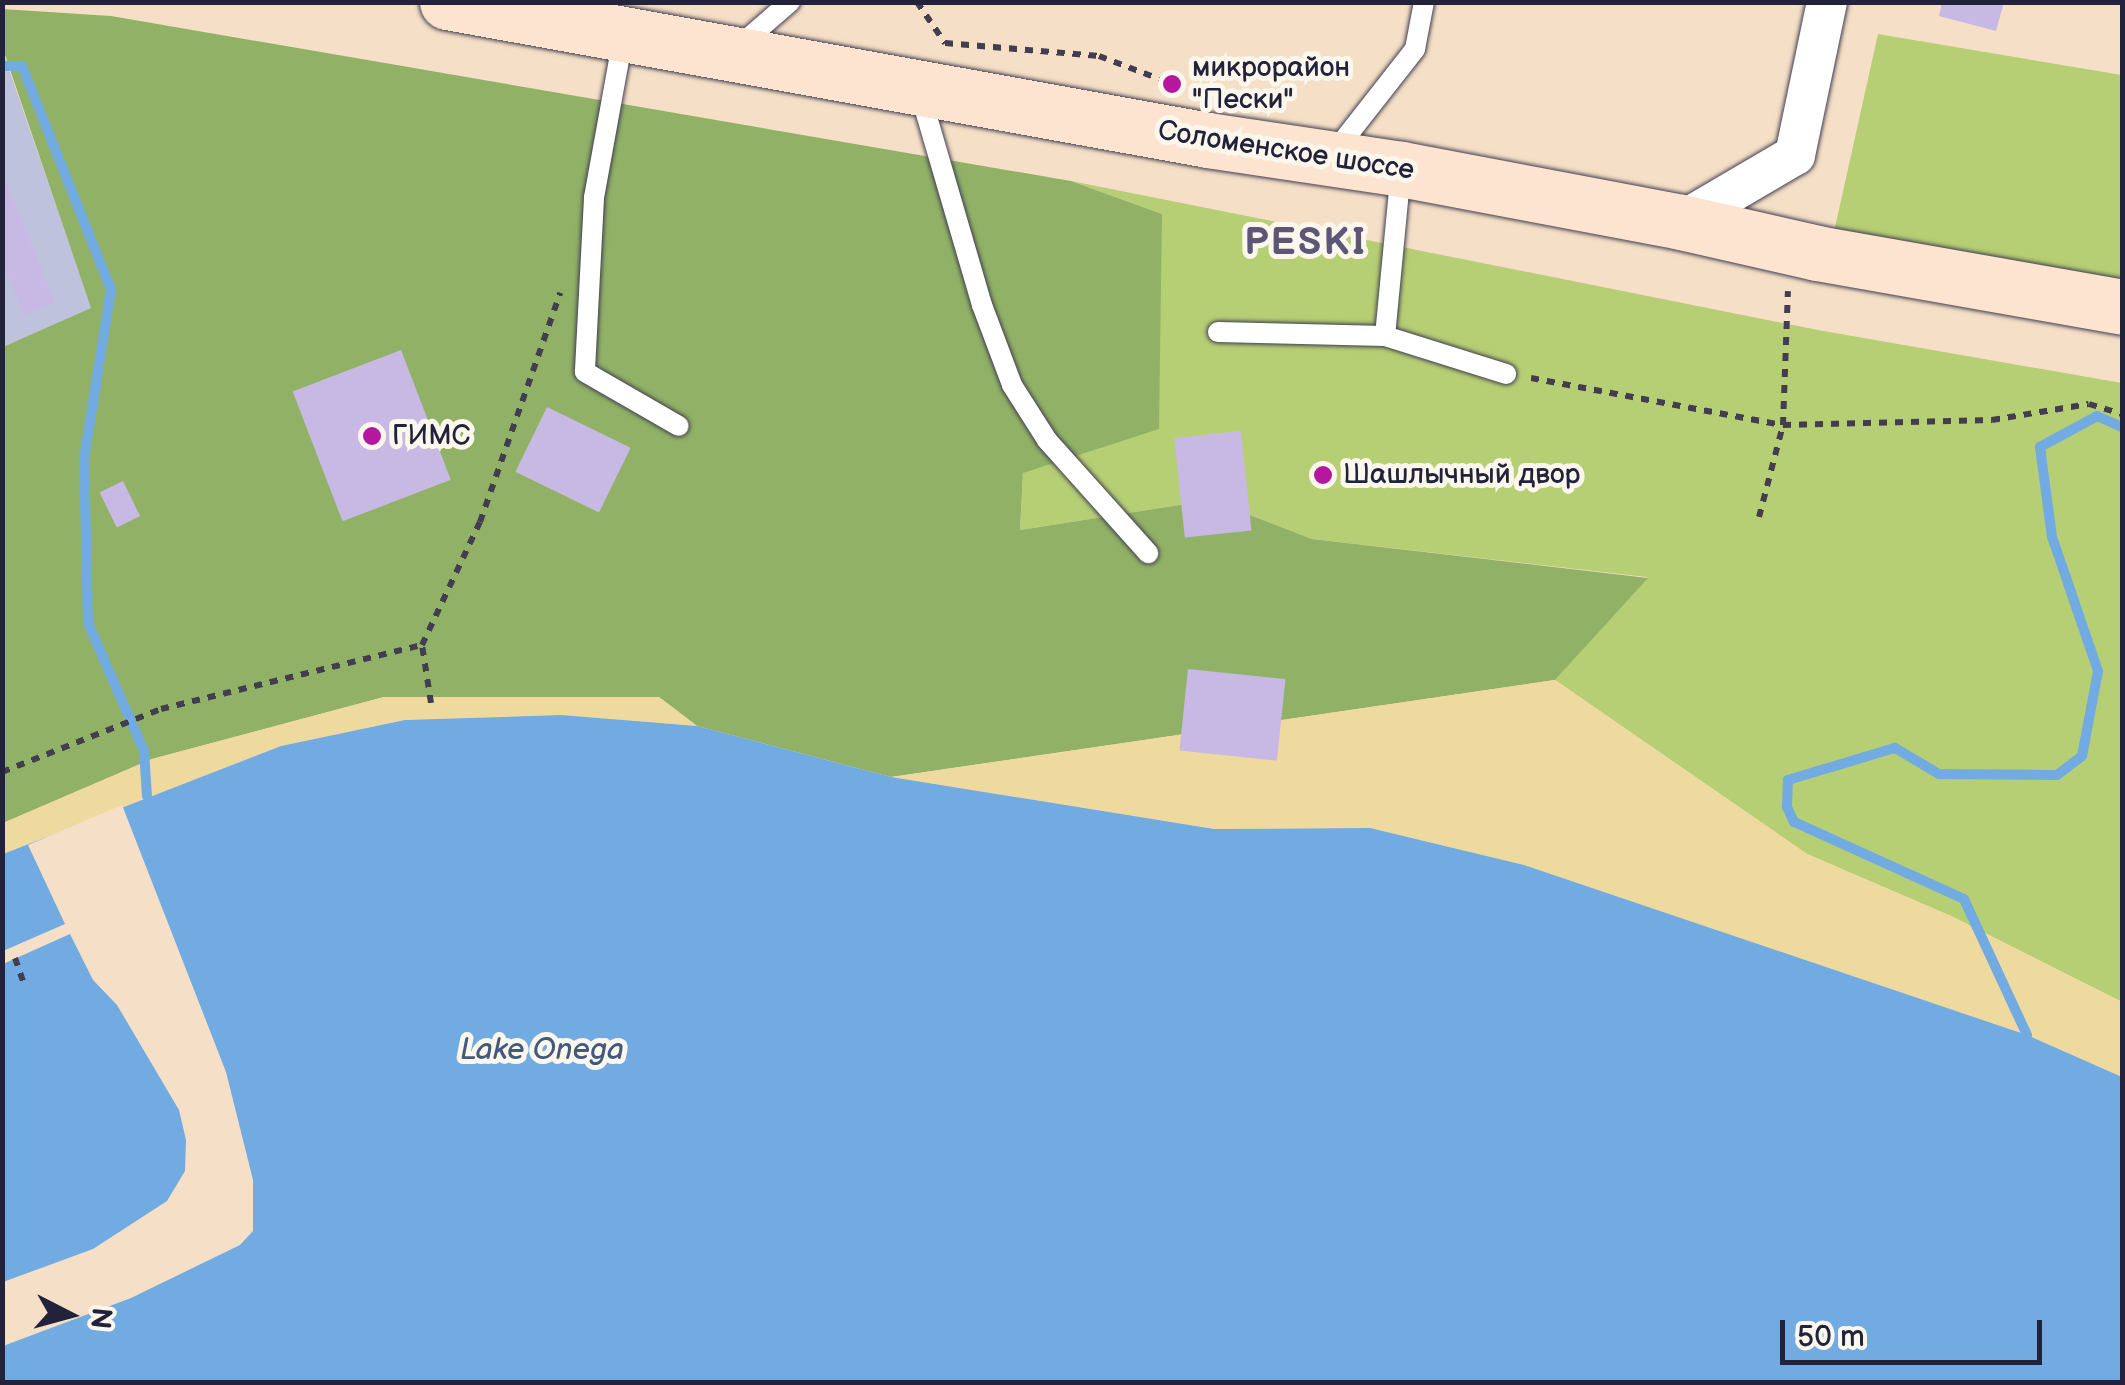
<!DOCTYPE html>
<meta charset="utf-8">
<style>
body{margin:0}
#map{position:relative;width:2125px;height:1385px;overflow:hidden;background:#f5e0c7;font-family:"Balsamiq Sans",sans-serif}
div>[style]{position:absolute}
.industrial>*{inset:0;background:#bfc2dd}
.green>*{inset:0;background:#b7cf74}
.forest>*{inset:0;background:#91b266}
.sand>*{inset:0;background:#eeda9e}
.water>*{inset:0;background:#71abe1}
.pier>*{inset:0;background:#f5e0c7}
.stream>*{height:10px;margin:-5px;padding:0 5px;transform-origin:5px;border-radius:5px;background:#71abe1}
.building>*{inset:0;background:#c8b9e4;transform-origin:0 0}
.path>*{height:6px;margin-top:-3px;transform-origin:0;background:repeating-linear-gradient(90deg,#423e50 0 8px,transparent 0 16px)}
.roads{filter:drop-shadow(0 0 2px #423e50) drop-shadow(0 0 2px #423e50)}
.lane>*{height:20px;margin:-10px;padding:0 10px;transform-origin:10px;border-radius:10px;background:#fff}
.street>*{height:40px;margin:-20px;padding:0 20px;transform-origin:20px;border-radius:20px;background:#fff}
.secondary>*{height:55px;margin:-27.5px;padding:0 27.5px;transform-origin:27.5px;border-radius:27.5px;background:#fde4d0}
.dots>*{width:28px;height:28px;translate:-50% -50%;box-sizing:border-box;border:5px solid #fbf7ec;border-radius:50%}
span{translate:-50% -50%;white-space:nowrap;text-align:center;line-height:1.15;-webkit-text-stroke:10px #fbf7ec;paint-order:stroke}
.poi-label{font-size:28px;color:#22223b}
.left{translate:0 -50%;text-align:left}
.street-label{font-size:28px;color:#22223b}
.water-label{font-size:30px;color:#42597d;font-style:italic}
.district-label{font-size:38px;color:#5c5776;font-weight:700;letter-spacing:2.5px}
.frame{position:absolute;inset:0;border:5px solid #22223b;pointer-events:none}
.north{position:absolute;left:20px;top:1265px;width:100px;height:100px;-webkit-text-stroke:8px #fbf7ec;paint-order:stroke;rotate:96deg;font-size:28px;font-weight:700;line-height:40px;text-align:center;color:#22223b}
.north::after{content:'';display:block;margin:auto;width:35px;height:45px;background:#22223b;clip-path:polygon(50% 0,100% 100%,50% 72%,0 100%)}
.scale{position:absolute;left:1780px;top:1320px;width:262px;height:45px;box-sizing:border-box;border:5px solid #22223b;border-top:0;padding-left:12px;font-size:30px;line-height:35px;white-space:nowrap;color:#22223b;-webkit-text-stroke:8px #fbf7ec;paint-order:stroke}
</style>
<div id="map">
<div class="industrial">
<div style="clip-path:polygon(2px 49px,92px 309px,3px 347px,2px 347px)"></div>
</div>
<div class="green">
<div style="clip-path:polygon(1878px 34px,2122px 75px,2122px 288px,1834px 232px)"></div>
<div style="clip-path:polygon(1071px 181px,1818px 330px,2122px 383px,2122px 1002px,1951px 916px,1807px 854px,1555px 680px,1647px 577px,1312px 539px,1211px 500px,1020px 530px,1023px 473px,1162px 214px)"></div>
</div>
<div class="forest">
<div style="clip-path:polygon(2px 9px,111px 16px,1071px 181px,1162px 214px,1159px 429px,1023px 473px,1020px 530px,1211px 500px,1312px 539px,1648px 578px,1555px 680px,891px 777px,697px 726px,659px 697px,384px 697px,152px 759px,3px 823px,3px 347px,91px 308px,3px 49px)"></div>
</div>
<div class="sand">
<div style="clip-path:polygon(1555px 680px,1807px 854px,1951px 916px,2122px 1002px,2122px 1077px,2027px 1035px,1524px 865px,1370px 828px,1214px 829px,891px 777px)"></div>
<div style="clip-path:polygon(384px 697px,659px 697px,697px 726px,561px 715px,405px 720px,281px 746px,3px 854px,3px 823px,152px 759px)"></div>
</div>
<div class="water">
<div style="clip-path:polygon(561px 715px,697px 726px,891px 777px,1214px 829px,1370px 828px,1524px 865px,2027px 1035px,2122px 1077px,2122px 1382px,3px 1382px,3px 854px,281px 746px,405px 720px)"></div>
</div>
<div class="pier">
<div style="clip-path:polygon(122px 805px,226px 1072px,253px 1180px,253px 1231px,240px 1245px,131px 1298px,3px 1346px,3px 1282px,93px 1249px,167px 1201px,185px 1171px,186px 1140px,179px 1110px,117px 1005px,93px 980px,70px 934px,3px 964px,3px 951px,65px 924px,28px 845px)"></div>
</div>
<div class="stream">
<div style="left:2px;top:66px;width:20px"></div>
<div style="left:22px;top:66px;width:241px;rotate:68.3deg"></div>
<div style="left:111px;top:290px;width:170px;rotate:99.1deg"></div>
<div style="left:84px;top:458px;width:165px;rotate:88.6deg"></div>
<div style="left:88px;top:623px;width:140px;rotate:66.4deg"></div>
<div style="left:144px;top:751px;width:45px;rotate:86.2deg"></div>
<div style="left:2027px;top:1035px;width:150px;rotate:-114.9deg"></div>
<div style="left:1964px;top:899px;width:187px;rotate:-155.6deg"></div>
<div style="left:1794px;top:822px;width:17px;rotate:-115deg"></div>
<div style="left:1787px;top:807px;width:27px;rotate:-88deg"></div>
<div style="left:1788px;top:780px;width:112px;rotate:-16.7deg"></div>
<div style="left:1895px;top:748px;width:51px;rotate:30.6deg"></div>
<div style="left:1939px;top:774px;width:118px;rotate:0.5deg"></div>
<div style="left:2057px;top:775px;width:31px;rotate:-37deg"></div>
<div style="left:2082px;top:756px;width:86px;rotate:-79.3deg"></div>
<div style="left:2098px;top:671px;width:142px;rotate:-108.9deg"></div>
<div style="left:2052px;top:537px;width:91px;rotate:-97.6deg"></div>
<div style="left:2040px;top:447px;width:65px;rotate:-28.5deg"></div>
<div style="left:2097px;top:416px;width:27px;rotate:24deg"></div>
</div>
<div class="building">
<div style="clip-path:polygon(1942px 2px,2004px 2px,1996px 31px,1939px 16px)"></div>
<div style="clip-path:polygon(2px 172px,55px 302px,24px 315px,2px 261px)"></div>
<div style="left:401px;top:350px;width:139px;height:116px;rotate:69deg"></div>
<div style="left:547px;top:407px;width:93px;height:72px;rotate:26deg"></div>
<div style="left:1241px;top:431px;width:100px;height:67px;rotate:84deg"></div>
<div style="left:123px;top:481px;width:39px;height:26px;rotate:64deg"></div>
<div style="left:1188px;top:669px;width:98px;height:82px;rotate:6deg"></div>
</div>
<div class="path">
<div style="left:917px;top:2px;width:50px;rotate:55.7deg"></div>
<div style="left:945px;top:43px;width:155px;rotate:4.8deg"></div>
<div style="left:1099px;top:56px;width:85px;rotate:20.8deg"></div>
<div style="left:1531px;top:378px;width:256px;rotate:10.6deg"></div>
<div style="left:1783px;top:425px;width:209px;rotate:-1.4deg"></div>
<div style="left:1992px;top:420px;width:98px;rotate:-9.4deg"></div>
<div style="left:2089px;top:404px;width:34px;rotate:17deg"></div>
<div style="left:1759px;top:517px;width:95px;rotate:-75.4deg"></div>
<div style="left:1783px;top:425px;width:134px;rotate:-87.9deg"></div>
<div style="left:431px;top:703px;width:59px;rotate:-98.8deg"></div>
<div style="left:422px;top:645px;width:136px;rotate:-64.8deg"></div>
<div style="left:480px;top:522px;width:243px;rotate:-70.7deg"></div>
<div style="left:2px;top:772px;width:171px;rotate:-21.6deg"></div>
<div style="left:161px;top:709px;width:269px;rotate:-13.8deg"></div>
<div style="left:15px;top:958px;width:31px;rotate:71deg"></div>
</div>
<div class="roads">
<div class="lane">
<div style="left:623px;top:38px;width:163px;rotate:100.3deg"></div>
<div style="left:594px;top:198px;width:174px;rotate:93deg"></div>
<div style="left:585px;top:372px;width:108px;rotate:29.9deg"></div>
<div style="left:738px;top:47px;width:69px;rotate:-40.9deg"></div>
<div style="left:920px;top:93px;width:221px;rotate:73.7deg"></div>
<div style="left:982px;top:305px;width:85px;rotate:69.4deg"></div>
<div style="left:1012px;top:385px;width:65px;rotate:57.5deg"></div>
<div style="left:1047px;top:440px;width:152px;rotate:48.2deg"></div>
<div style="left:1332px;top:155px;width:135px;rotate:-51.9deg"></div>
<div style="left:1415px;top:49px;width:48px;rotate:-79.2deg"></div>
<div style="left:1218px;top:332px;width:167px;rotate:1.4deg"></div>
<div style="left:1385px;top:336px;width:127px;rotate:17.4deg"></div>
<div style="left:1385px;top:336px;width:166px;rotate:-84.5deg"></div>
</div>
<div class="street">
<div style="left:1681px;top:222px;width:132px;rotate:-30.4deg"></div>
<div style="left:1795px;top:155px;width:156px;rotate:-78.2deg"></div>
</div>
<div class="secondary">
<div style="left:447px;top:2px;width:773px;rotate:10.28deg"></div>
<div style="left:1208px;top:140px;width:195px;rotate:8.5deg"></div>
<div style="left:1401px;top:169px;width:285px;rotate:10.7deg"></div>
<div style="left:1681px;top:222px;width:139px;rotate:12.8deg"></div>
<div style="left:1817px;top:253px;width:310px;rotate:10deg"></div>
</div>
</div>
<div class="dots">
<div style="left:1172px;top:84px;background:#b5179e"></div>
<div style="left:372px;top:436px;background:#b5179e"></div>
<div style="left:1323px;top:475px;background:#b5179e"></div>
</div>
<div class="poi-label">
<span class="left" style="left:1192px;top:84px">микрорайон<br>"Пески"</span>
<span class="left" style="left:392px;top:436px">ГИМС</span>
<span class="left" style="left:1343px;top:475px">Шашлычный двор</span>
</div>
<div class="street-label">
<span style="left:1286px;top:151px;rotate:9deg">Соломенское шоссе</span>
</div>
<div class="water-label">
<span style="left:542px;top:1050px">Lake Onega</span>
</div>
<div class="district-label">
<span style="left:1306px;top:243px">PESKI</span>
</div>
<div class="frame"></div>
<div class="north">N</div>
<div class="scale">50 m</div>
</div>
